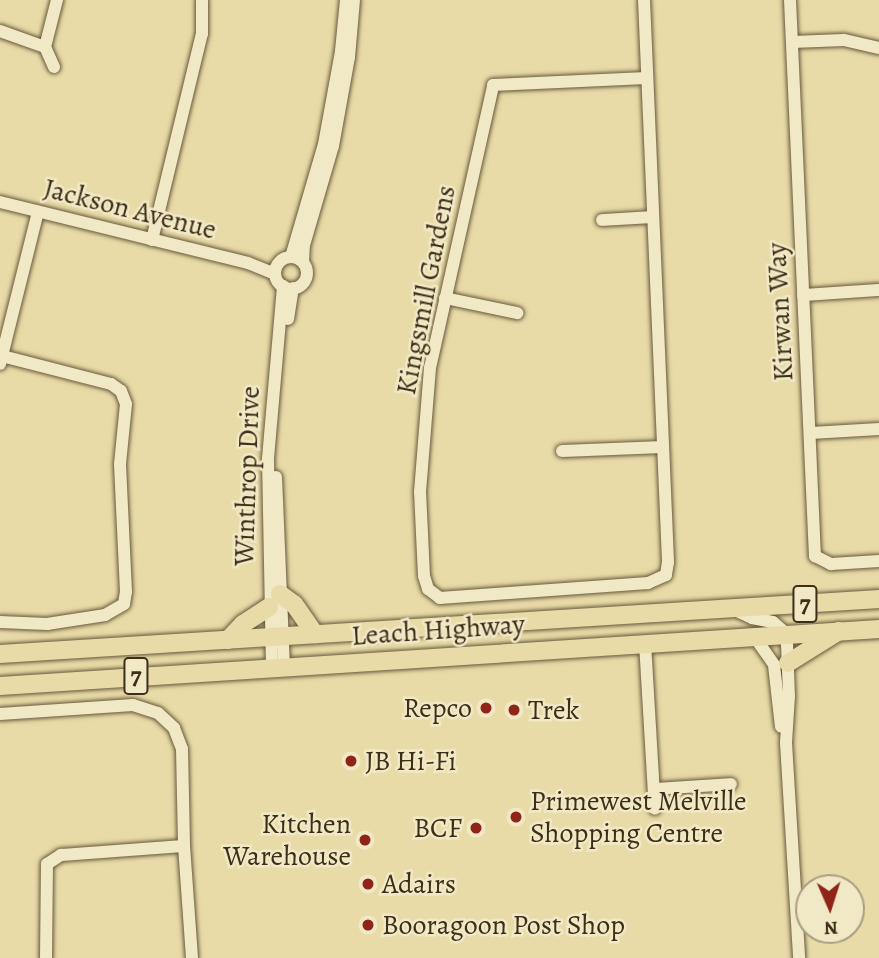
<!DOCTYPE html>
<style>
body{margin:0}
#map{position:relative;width:879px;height:958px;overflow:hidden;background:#e9dba7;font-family:Alegreya,serif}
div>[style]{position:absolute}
.roads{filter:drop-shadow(0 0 2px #68593c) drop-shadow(0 0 2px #68593c)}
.minor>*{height:12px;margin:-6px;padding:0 6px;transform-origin:6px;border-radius:6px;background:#f1e8c6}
.minor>.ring{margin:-6px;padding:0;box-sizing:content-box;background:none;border:12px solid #f1e8c6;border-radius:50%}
.highway>*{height:18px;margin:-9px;padding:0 9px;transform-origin:9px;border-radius:9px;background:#e9dba7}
.dots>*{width:19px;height:19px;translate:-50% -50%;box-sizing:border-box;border:4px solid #f1e8c6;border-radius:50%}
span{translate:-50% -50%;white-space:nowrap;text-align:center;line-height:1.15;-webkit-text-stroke:5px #f1e8c6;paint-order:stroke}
.shield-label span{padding:2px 5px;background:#f1e8c6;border:2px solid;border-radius:5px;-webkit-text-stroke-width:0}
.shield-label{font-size:26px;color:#3d2e18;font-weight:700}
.street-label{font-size:28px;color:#3d2e18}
.poi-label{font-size:28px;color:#3d2e18}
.right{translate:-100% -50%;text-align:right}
.left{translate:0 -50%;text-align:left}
.north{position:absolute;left:795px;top:874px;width:70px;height:70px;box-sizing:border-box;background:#f1e8c6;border:2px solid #a99e80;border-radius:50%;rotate:177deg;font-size:19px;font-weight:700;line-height:28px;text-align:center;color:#3d2e18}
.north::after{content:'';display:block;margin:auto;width:24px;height:32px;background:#8f2418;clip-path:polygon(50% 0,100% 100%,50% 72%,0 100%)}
</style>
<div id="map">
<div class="roads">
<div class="minor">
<div style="left:644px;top:0;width:563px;rotate:87.55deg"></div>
<div style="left:668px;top:562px;width:13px;rotate:99deg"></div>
<div style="left:666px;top:575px;width:20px;rotate:156deg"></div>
<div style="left:648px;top:583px;width:209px;rotate:175.9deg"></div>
<div style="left:440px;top:598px;width:15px;rotate:-143deg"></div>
<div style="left:428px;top:589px;width:14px;rotate:-107deg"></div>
<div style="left:424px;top:576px;width:84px;rotate:-92.7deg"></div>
<div style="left:420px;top:492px;width:124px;rotate:-85.4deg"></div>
<div style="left:430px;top:368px;width:290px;rotate:-77.4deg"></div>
<div style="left:493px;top:85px;width:153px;rotate:-2.6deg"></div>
<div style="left:790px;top:0;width:557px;rotate:87.43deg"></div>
<div style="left:815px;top:556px;width:18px;rotate:27deg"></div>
<div style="left:831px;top:564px;width:48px;rotate:-3.6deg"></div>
<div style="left:0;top:31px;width:48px;rotate:19.6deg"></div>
<div style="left:792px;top:42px;width:52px;rotate:-2.2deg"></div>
<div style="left:844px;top:40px;width:36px;rotate:13deg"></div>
<div style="left:54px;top:67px;width:22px;rotate:-114deg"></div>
<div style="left:45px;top:47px;width:49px;rotate:-75.7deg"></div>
<div style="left:0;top:202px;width:255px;rotate:13.8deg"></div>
<div style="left:248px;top:263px;width:29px;rotate:22deg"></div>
<div style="left:602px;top:220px;width:49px;rotate:-3.5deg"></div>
<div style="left:152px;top:240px;width:212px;rotate:-76.4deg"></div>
<div style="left:202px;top:34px;width:34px;rotate:-90deg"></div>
<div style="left:291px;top:257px;width:118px;rotate:-73.7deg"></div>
<div style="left:324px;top:144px;width:95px;rotate:-79.6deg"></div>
<div style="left:341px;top:51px;width:51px;rotate:-84.4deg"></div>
<div class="ring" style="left:275px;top:257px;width:20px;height:20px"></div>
<div style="left:303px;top:262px;width:17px;rotate:-87deg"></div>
<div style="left:304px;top:245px;width:103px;rotate:-73.7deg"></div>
<div style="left:333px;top:146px;width:90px;rotate:-79.8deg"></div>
<div style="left:349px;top:57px;width:57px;rotate:-85deg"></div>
<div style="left:803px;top:295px;width:76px;rotate:-3.8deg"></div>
<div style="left:445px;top:298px;width:74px;rotate:11.8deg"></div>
<div style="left:288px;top:319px;width:31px;rotate:-81deg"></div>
<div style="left:0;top:364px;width:157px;rotate:-76deg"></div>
<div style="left:811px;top:433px;width:68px;rotate:-3.4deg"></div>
<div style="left:562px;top:451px;width:101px;rotate:-2.3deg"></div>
<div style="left:276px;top:477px;width:189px;rotate:87.6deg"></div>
<div style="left:735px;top:610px;width:19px;rotate:25deg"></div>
<div style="left:752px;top:618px;width:21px;rotate:11deg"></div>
<div style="left:773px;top:622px;width:12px;rotate:42deg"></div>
<div style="left:782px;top:630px;width:15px;rotate:70deg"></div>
<div style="left:787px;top:644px;width:52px;rotate:87.8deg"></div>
<div style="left:789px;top:696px;width:47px;rotate:93.7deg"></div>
<div style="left:786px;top:743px;width:215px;rotate:86.5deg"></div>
<div style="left:0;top:622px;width:47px;rotate:2.4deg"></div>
<div style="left:47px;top:624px;width:59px;rotate:-8.8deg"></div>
<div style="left:105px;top:615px;width:22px;rotate:-30deg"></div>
<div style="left:124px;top:604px;width:12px;rotate:-81deg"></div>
<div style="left:126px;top:592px;width:128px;rotate:-92.7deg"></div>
<div style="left:120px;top:464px;width:60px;rotate:-84.3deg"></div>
<div style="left:126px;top:404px;width:14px;rotate:-111deg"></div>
<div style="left:121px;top:391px;width:12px;rotate:-145deg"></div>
<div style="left:111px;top:384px;width:113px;rotate:-165.6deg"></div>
<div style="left:754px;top:636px;width:35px;rotate:55deg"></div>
<div style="left:774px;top:665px;width:62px;rotate:83.6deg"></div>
<div style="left:645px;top:643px;width:166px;rotate:86.6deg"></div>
<div style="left:272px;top:667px;width:209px;rotate:-91.1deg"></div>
<div style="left:268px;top:458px;width:173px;rotate:-85deg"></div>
<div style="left:0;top:714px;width:133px;rotate:-3.9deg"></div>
<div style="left:133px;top:705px;width:26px;rotate:18deg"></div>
<div style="left:158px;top:713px;width:22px;rotate:43deg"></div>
<div style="left:174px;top:728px;width:22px;rotate:69deg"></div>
<div style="left:182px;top:749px;width:97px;rotate:88.8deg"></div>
<div style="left:184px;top:846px;width:112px;rotate:85.9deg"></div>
<div style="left:654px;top:789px;width:77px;rotate:-3.7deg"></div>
<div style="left:46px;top:958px;width:94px;rotate:-89.4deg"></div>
<div style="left:47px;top:864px;width:17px;rotate:-33deg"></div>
<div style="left:61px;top:855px;width:123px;rotate:-4.2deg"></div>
</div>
<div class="highway">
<div style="left:280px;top:594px;width:17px;rotate:36deg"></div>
<div style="left:294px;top:604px;width:37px;rotate:55deg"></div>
<div style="left:228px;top:640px;width:22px;rotate:-47deg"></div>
<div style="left:243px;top:624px;width:31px;rotate:-33deg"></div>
<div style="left:0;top:654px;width:881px;rotate:-3.58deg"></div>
<div style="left:788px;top:663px;width:60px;rotate:-32.1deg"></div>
<div style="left:0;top:686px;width:881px;rotate:-3.71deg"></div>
</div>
</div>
<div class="dots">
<div style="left:486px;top:708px;background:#8f2418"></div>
<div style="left:514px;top:710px;background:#8f2418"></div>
<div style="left:351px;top:761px;background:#8f2418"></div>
<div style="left:516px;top:817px;background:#8f2418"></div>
<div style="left:476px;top:828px;background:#8f2418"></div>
<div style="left:365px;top:840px;background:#8f2418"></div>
<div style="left:368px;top:884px;background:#8f2418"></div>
<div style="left:368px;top:925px;background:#8f2418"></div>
</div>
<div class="shield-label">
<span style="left:805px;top:604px">7</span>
<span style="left:136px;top:676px">7</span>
</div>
<div class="street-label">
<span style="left:130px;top:209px;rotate:14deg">Jackson Avenue</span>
<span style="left:426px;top:290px;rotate:-79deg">Kingsmill Gardens</span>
<span style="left:780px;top:312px;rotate:-93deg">Kirwan Way</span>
<span style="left:247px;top:476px;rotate:-88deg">Winthrop Drive</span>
<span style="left:438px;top:630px;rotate:-4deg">Leach Highway</span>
</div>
<div class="poi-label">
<span class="right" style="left:472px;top:708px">Repco</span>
<span class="left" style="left:528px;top:710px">Trek</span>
<span class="left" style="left:365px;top:761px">JB Hi-Fi</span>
<span class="left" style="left:530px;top:817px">Primewest Melville<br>Shopping Centre</span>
<span class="right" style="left:351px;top:840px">Kitchen<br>Warehouse</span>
<span class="right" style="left:462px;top:828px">BCF</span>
<span class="left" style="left:382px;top:884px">Adairs</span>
<span class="left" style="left:382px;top:925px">Booragoon Post Shop</span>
</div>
<div class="north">N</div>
</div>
